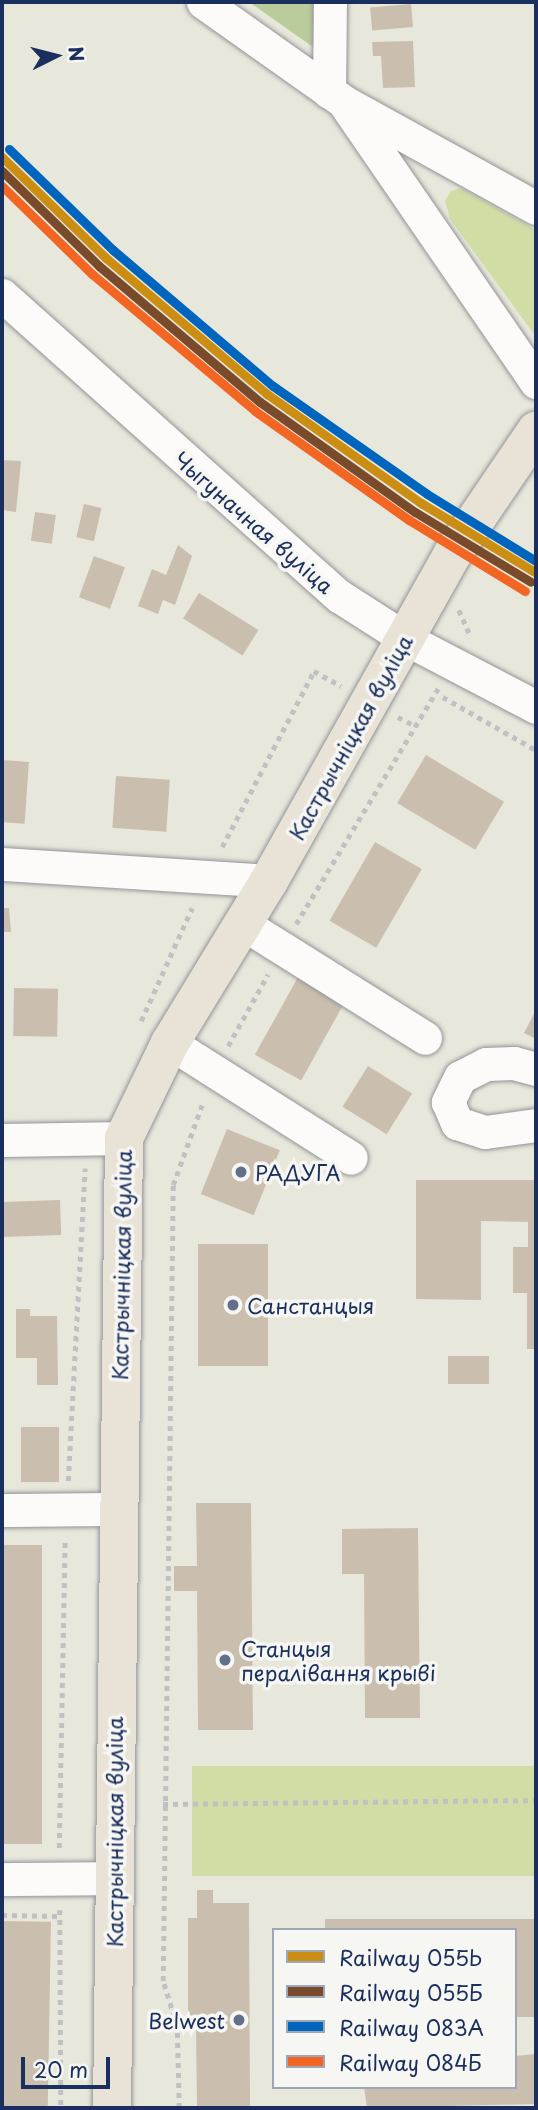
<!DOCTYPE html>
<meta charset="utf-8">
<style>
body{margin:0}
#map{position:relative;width:538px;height:2110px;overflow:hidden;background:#e8e7dc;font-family:"Playpen Sans",sans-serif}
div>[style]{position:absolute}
.green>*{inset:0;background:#d0dda5;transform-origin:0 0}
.forest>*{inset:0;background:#bacc9c}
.building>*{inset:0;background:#cabfaf;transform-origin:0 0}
.path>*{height:4.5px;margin-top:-2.25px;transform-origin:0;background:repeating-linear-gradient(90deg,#bfc1c3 0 5px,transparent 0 10px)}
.roads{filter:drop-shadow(0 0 2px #929597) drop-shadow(0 0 2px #929597)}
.minor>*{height:33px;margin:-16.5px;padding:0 16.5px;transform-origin:16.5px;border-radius:16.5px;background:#fcfbfa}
.major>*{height:38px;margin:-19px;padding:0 19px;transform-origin:19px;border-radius:19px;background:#e9e3d7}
.rail-1>*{height:9px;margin:-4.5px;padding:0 4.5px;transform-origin:4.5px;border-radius:4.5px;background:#cb8e13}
.rail-2>*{height:9px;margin:-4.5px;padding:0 4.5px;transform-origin:4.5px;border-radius:4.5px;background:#7a4b2a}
.rail-3>*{height:9px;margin:-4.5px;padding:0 4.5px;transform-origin:4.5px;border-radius:4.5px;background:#0065bd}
.rail-4>*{height:9px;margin:-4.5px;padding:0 4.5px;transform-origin:4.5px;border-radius:4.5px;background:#f26522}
.dots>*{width:19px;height:19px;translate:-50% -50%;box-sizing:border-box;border:4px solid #f6f6f2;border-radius:50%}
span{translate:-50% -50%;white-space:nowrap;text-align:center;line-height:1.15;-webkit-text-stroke:7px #f6f6f2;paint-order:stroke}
.street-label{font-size:21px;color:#1b2f5e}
.poi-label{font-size:21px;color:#1b2f5e}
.left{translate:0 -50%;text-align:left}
.right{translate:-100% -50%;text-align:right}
.frame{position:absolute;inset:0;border:4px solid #1b2f5e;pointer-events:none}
.legend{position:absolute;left:272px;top:1928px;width:245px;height:161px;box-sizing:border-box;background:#f6f6f2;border:2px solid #9ea6b7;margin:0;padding:9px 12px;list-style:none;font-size:21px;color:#1b2f5e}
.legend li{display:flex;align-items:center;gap:14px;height:35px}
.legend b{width:35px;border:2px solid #9ea6b7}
.north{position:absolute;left:21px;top:21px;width:70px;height:70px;-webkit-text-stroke:5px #f6f6f2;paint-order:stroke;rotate:84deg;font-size:19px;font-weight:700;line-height:28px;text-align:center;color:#1b2f5e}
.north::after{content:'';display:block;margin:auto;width:24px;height:32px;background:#1b2f5e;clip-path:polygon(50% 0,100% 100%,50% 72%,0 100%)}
.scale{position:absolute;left:21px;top:2057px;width:89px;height:32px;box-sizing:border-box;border:4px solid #1b2f5e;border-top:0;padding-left:9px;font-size:21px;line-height:24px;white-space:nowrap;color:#1b2f5e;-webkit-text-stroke:5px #f6f6f2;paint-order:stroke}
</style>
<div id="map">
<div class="green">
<div style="clip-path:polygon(461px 188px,536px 230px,536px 337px,450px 219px,445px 201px,451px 191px)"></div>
<div style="left:536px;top:1766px;width:110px;height:344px;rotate:90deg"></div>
</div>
<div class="forest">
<div style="clip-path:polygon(249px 2px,324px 2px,313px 47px)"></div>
</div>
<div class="building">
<div style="left:411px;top:4px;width:23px;height:41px;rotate:85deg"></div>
<div style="clip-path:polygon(413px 41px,415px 87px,383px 88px,381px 56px,373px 56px,372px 42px)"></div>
<div style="clip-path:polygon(2px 460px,21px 461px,16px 512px,2px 510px)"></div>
<div style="left:84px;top:504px;width:18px;height:34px;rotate:13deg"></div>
<div style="left:35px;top:512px;width:21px;height:29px;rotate:8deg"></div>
<div style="clip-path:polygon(178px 545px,192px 556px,175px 605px,163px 600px,158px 614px,138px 606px,152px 569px,166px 575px)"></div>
<div style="left:94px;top:556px;width:33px;height:44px;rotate:20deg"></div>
<div style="left:199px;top:593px;width:70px;height:30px;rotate:32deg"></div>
<div style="left:426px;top:755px;width:91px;height:56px;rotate:31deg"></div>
<div style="left:2px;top:760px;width:27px;height:62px;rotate:4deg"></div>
<div style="left:116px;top:776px;width:54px;height:52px;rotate:4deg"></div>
<div style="left:375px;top:842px;width:54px;height:91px;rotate:30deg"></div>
<div style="clip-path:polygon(2px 908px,9px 908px,11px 932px,2px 932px)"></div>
<div style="left:298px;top:977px;width:53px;height:89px;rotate:29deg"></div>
<div style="left:14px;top:988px;width:44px;height:48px;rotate:1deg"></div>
<div style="clip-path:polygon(536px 1010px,536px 1039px,524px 1033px)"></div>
<div style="left:368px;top:1066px;width:52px;height:48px;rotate:32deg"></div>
<div style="left:227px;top:1129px;width:57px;height:70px;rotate:22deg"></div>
<div style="clip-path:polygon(416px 1180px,536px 1180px,536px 1349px,527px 1349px,527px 1293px,513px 1293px,513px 1247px,528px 1247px,528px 1222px,481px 1221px,481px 1300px,416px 1299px)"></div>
<div style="left:60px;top:1200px;width:35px;height:58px;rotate:88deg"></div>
<div style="left:198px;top:1244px;width:70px;height:122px"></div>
<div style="clip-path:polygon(16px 1309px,30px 1309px,30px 1316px,57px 1316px,58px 1385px,37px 1385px,37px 1358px,16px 1358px)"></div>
<div style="left:489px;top:1356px;width:28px;height:41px;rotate:90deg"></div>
<div style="left:21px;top:1427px;width:38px;height:55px"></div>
<div style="clip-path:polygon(196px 1503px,251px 1503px,253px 1730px,198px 1730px,197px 1591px,174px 1591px,174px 1566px,197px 1566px)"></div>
<div style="clip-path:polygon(418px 1528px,420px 1718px,365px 1718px,364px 1574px,342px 1574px,342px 1529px)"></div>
<div style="left:2px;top:1545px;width:40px;height:299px"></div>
<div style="clip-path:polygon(197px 1890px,213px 1890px,213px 1903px,249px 1903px,250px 2108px,197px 2108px,196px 2028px,188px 2028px,188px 1918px,197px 1918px)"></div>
<div style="clip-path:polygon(325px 1919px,536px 1919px,536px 2017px,515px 2017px,515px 1930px,325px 1930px)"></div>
<div style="left:2px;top:1921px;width:49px;height:187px;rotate:1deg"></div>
<div style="clip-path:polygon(536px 2054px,536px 2104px,367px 2108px,364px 2087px,515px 2087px,515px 2056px)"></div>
</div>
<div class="path">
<div style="left:459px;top:610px;width:30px;rotate:66deg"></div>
<div style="left:443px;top:697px;width:107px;rotate:29.7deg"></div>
<div style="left:398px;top:717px;width:18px;rotate:27deg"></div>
<div style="left:222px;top:847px;width:199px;rotate:-62.4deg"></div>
<div style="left:314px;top:671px;width:31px;rotate:29deg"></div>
<div style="left:296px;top:924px;width:275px;rotate:-58.9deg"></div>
<div style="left:141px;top:1021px;width:124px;rotate:-65.7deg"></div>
<div style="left:228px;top:1046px;width:82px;rotate:-60.9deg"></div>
<div style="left:68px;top:1481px;width:313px;rotate:-86.9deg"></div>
<div style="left:163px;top:1804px;width:373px;rotate:-0.6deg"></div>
<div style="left:59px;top:1848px;width:309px;rotate:-88.9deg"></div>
<div style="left:60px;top:1910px;width:198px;rotate:89.7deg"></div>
<div style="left:2px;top:1915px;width:58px;rotate:1deg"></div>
<div style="left:179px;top:2108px;width:81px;rotate:-91.4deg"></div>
<div style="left:177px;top:2027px;width:48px;rotate:-106.9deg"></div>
<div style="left:163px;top:1981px;width:796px;rotate:-89.28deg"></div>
<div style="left:173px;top:1185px;width:88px;rotate:-70.1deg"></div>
</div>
<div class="roads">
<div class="minor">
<div style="left:203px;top:2px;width:173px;rotate:35.3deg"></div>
<div style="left:344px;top:102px;width:219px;rotate:28.9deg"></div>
<div style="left:329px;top:92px;width:90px;rotate:-89.4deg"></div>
<div style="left:347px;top:107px;width:334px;rotate:55.5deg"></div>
<div style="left:2px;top:295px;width:452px;rotate:41.8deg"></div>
<div style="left:339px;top:596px;width:80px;rotate:32.7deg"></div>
<div style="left:406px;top:639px;width:147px;rotate:27.6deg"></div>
<div style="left:2px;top:864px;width:268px;rotate:3.6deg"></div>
<div style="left:242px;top:923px;width:216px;rotate:32.1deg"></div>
<div style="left:170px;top:1043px;width:214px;rotate:32.4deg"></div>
<div style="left:536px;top:1069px;width:23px;rotate:-165deg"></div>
<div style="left:514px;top:1063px;width:28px;rotate:178deg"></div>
<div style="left:486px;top:1064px;width:29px;rotate:153deg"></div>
<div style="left:460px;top:1077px;width:28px;rotate:116deg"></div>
<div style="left:448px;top:1102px;width:23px;rotate:67deg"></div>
<div style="left:457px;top:1123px;width:29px;rotate:18deg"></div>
<div style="left:485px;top:1132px;width:51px;rotate:-7.8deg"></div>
<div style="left:2px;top:1140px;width:122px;rotate:-0.9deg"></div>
<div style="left:2px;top:1510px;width:114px;rotate:-0.5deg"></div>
<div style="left:2px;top:1879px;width:112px;rotate:-0.5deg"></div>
</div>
<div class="major">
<div style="left:112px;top:2108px;width:970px;rotate:-89.29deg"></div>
<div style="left:124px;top:1138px;width:106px;rotate:-64.2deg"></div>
<div style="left:170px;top:1043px;width:190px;rotate:-58.6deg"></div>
<div style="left:269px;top:881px;width:376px;rotate:-60.7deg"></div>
<div style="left:453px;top:553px;width:148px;rotate:-55.8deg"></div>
</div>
</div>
<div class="rail-1">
<div style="left:2px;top:157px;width:145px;rotate:44.2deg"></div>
<div style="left:106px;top:258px;width:211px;rotate:40.2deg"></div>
<div style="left:267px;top:394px;width:189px;rotate:35.3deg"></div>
<div style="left:421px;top:503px;width:135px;rotate:31.3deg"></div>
</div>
<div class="rail-2">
<div style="left:2px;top:171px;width:136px;rotate:44.4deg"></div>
<div style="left:99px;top:266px;width:211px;rotate:40.2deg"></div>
<div style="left:260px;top:402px;width:190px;rotate:35.4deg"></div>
<div style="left:415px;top:512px;width:135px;rotate:31.1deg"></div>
</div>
<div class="rail-3">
<div style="left:9px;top:149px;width:145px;rotate:44.2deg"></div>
<div style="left:113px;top:250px;width:210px;rotate:40.4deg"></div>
<div style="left:273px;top:386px;width:188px;rotate:35deg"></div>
<div style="left:427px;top:494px;width:128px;rotate:31.6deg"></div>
</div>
<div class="rail-4">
<div style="left:2px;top:186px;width:126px;rotate:44.4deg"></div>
<div style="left:92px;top:274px;width:213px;rotate:40deg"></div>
<div style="left:255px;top:411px;width:189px;rotate:35.3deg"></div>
<div style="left:409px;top:520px;width:136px;rotate:31.5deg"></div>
</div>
<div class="dots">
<div style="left:241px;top:1172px;background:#636f8a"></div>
<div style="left:233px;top:1305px;background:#636f8a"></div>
<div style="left:225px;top:1660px;background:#636f8a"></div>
<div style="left:239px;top:2020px;background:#636f8a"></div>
</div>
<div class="street-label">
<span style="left:254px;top:522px;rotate:41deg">Чыгуначная вуліца</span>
<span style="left:350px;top:737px;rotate:-61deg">Кастрычніцкая вуліца</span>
<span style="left:121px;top:1265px;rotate:-89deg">Кастрычніцкая вуліца</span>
<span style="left:114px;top:1832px;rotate:-90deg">Кастрычніцкая вуліца</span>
</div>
<div class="poi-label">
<span class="left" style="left:255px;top:1172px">РАДУГА</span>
<span class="left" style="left:247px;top:1305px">Санстанцыя</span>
<span class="left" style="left:241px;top:1660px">Станцыя<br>пералівання крыві</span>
<span class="right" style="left:225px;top:2020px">Belwest</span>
</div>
<div class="frame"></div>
<ul class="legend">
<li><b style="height:9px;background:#cb8e13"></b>Railway 055Ь</li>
<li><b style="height:9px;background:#7a4b2a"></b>Railway 055Б</li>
<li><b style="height:9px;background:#0065bd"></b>Railway 083А</li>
<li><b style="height:9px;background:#f26522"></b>Railway 084Б</li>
</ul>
<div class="north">N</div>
<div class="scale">20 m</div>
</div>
